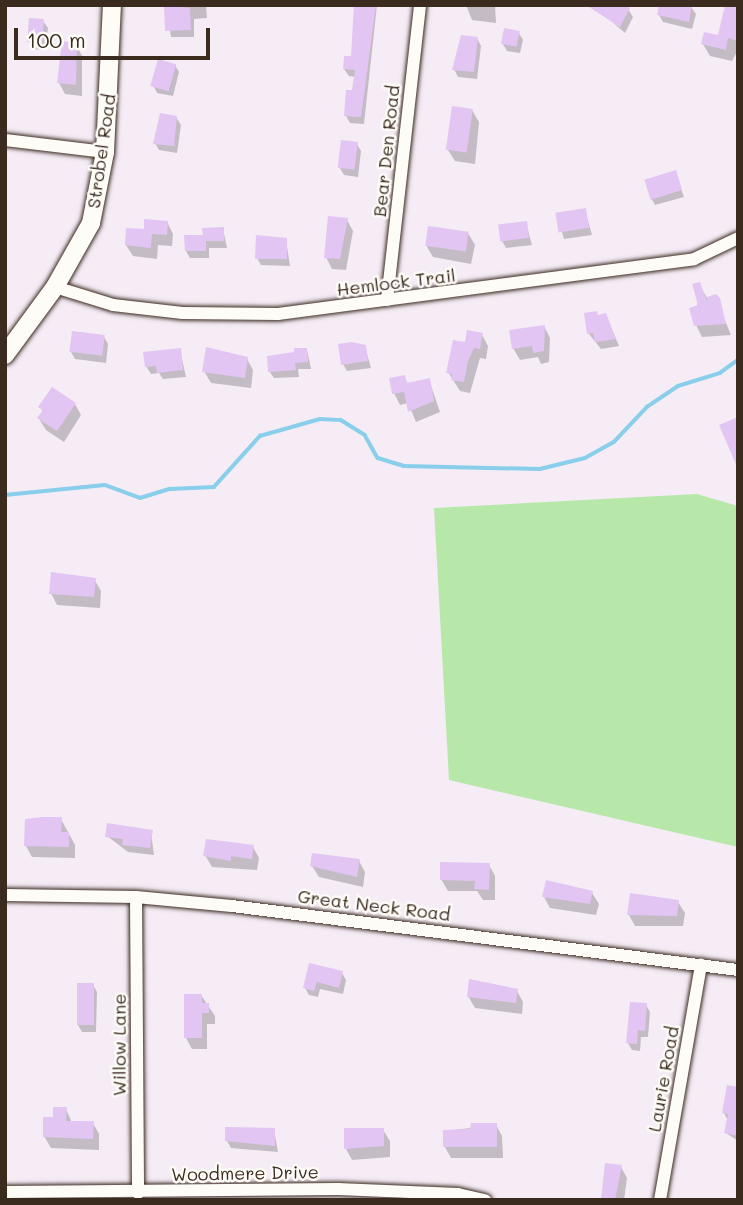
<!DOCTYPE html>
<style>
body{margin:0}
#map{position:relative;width:743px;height:1205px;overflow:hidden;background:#f5ecf6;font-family:Mali,sans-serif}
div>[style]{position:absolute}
.green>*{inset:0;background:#b7e8a9}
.shadow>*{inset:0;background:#0003}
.stream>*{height:3.5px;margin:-1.75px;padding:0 1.75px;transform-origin:1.75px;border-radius:1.75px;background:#89ceeb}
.building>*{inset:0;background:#e2c5f3;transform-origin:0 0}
.roads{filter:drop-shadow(0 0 2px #3b2a1e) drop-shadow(0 0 2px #3b2a1e)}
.street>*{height:12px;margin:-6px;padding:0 6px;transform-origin:6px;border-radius:6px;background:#fdfcf7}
.secondary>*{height:18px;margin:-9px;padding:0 9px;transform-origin:9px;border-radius:9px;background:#fdfcf7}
span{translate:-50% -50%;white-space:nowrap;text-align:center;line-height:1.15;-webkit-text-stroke:5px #fdfcf7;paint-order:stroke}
.street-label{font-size:18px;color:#3b2a1e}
.frame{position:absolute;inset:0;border:7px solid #3b2a1e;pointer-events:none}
.scale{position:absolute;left:14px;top:28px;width:196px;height:32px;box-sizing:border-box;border:4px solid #3b2a1e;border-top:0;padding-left:9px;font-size:21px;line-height:24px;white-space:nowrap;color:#3b2a1e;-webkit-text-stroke:5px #fdfcf7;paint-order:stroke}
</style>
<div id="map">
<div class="green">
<div style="clip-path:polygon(697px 494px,738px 506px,738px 847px,449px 780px,434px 508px)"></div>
</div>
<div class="shadow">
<div style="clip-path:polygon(166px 5px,206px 5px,207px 18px,194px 19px,194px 37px,171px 37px)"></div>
<div style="clip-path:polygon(357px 5px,377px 5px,364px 124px,350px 123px,346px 116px,356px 77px,349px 76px,344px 69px,352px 58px)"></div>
<div style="clip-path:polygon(466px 5px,495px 5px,496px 23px,472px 20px)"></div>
<div style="clip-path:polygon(738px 6px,738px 50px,732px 61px,710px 56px,703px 44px,720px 37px)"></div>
<div style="clip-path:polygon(691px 7px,696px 14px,692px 29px,663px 22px,659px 15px)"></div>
<div style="clip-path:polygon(628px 9px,633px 17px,625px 33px,601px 12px)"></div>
<div style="clip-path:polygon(43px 21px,48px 28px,45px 50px,33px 49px,29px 42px)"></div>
<div style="clip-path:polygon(519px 33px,523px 40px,520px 53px,507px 51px,503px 44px)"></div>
<div style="clip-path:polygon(477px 38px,481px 46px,477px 79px,458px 77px,454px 69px)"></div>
<div style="clip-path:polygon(76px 44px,82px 56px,82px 96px,65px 94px,59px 83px)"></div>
<div style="clip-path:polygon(175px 65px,179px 72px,173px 96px,157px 93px,153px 85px)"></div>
<div style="clip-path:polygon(472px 110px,479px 122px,475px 164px,455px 161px,448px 150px)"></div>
<div style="clip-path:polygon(176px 117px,181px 125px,177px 153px,159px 150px,155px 143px)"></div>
<div style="clip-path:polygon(357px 144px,361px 151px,358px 177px,344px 175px,340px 168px)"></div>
<div style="clip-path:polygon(675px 172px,684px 197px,655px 205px,651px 198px)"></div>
<div style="clip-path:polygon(585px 210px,592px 235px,564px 239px,557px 215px)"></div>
<div style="clip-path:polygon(347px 220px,353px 231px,346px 270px,332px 269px,326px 257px)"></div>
<div style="clip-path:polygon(167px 222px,173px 234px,172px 246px,158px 245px,157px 259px,133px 256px,126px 245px)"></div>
<div style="clip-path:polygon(526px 223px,532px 245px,506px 248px,502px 241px)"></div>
<div style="clip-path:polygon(223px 229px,227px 248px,209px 248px,209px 258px,190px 258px,186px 251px)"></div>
<div style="clip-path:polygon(468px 233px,475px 245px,471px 264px,433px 257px,426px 245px)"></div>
<div style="clip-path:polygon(286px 240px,290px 266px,261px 265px,257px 258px)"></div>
<div style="clip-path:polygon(699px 284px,707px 298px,715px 296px,731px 335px,702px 337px,696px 325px)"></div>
<div style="clip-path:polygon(606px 315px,619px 346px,601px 349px,589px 334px,599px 317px)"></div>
<div style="clip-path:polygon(544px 326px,550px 338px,549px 362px,541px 364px,538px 357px,520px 360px,513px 348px)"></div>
<div style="clip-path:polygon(482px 335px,488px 346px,486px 359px,480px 358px,470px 393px,460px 391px,448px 372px)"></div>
<div style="clip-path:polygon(104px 337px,108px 344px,106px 363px,75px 359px,71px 352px)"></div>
<div style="clip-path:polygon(365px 347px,371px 368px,347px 371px,343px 364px)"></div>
<div style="clip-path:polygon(180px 350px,186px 377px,163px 379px,159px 373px,151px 374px,146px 366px)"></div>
<div style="clip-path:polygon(307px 350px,311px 369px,298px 369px,299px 377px,274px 378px,269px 371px)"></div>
<div style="clip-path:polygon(247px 359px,253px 370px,251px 388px,211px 383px,204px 371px)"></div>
<div style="clip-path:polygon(404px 377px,408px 384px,429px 380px,440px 412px,416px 422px,408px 403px,400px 405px,394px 393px)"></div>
<div style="clip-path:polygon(75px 404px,81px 415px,64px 442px,46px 430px,39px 419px,44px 413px,40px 407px)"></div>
<div style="clip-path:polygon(94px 579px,101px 591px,100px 608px,57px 605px,51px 593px)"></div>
<div style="clip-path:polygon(61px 819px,75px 845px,75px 858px,32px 857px,26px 846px)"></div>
<div style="clip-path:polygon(151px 832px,154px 855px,128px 852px,107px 836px)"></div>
<div style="clip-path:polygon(253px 847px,259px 858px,257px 870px,212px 867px,205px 855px)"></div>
<div style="clip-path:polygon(359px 861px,365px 872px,363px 887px,319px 877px,312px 866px)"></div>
<div style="clip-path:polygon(489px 865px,495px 876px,495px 900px,483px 900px,477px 891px,448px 891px,441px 879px)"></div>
<div style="clip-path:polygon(592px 893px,599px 904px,596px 915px,550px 908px,544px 897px)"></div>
<div style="clip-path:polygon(678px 902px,685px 913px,683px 926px,635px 926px,629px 915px)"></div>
<div style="clip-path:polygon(311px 965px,342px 973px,346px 980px,343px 994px,320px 989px,318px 997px,309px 995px,305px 988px)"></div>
<div style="clip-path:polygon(93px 985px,97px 992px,96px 1032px,82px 1032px,78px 1025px)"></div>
<div style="clip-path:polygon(517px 991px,523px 1002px,522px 1014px,475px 1008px,468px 996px)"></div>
<div style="clip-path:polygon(201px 995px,215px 1016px,215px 1024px,207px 1024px,207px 1049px,192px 1049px,186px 1038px)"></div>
<div style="clip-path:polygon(646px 1005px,650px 1012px,648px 1037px,641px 1037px,640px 1051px,632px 1050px,628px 1043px)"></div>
<div style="clip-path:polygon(738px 1089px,738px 1141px,726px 1133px,728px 1121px,724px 1113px)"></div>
<div style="clip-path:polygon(66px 1109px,72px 1123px,93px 1123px,99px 1134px,99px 1150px,51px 1148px,44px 1136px)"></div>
<div style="clip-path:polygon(496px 1125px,502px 1136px,503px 1158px,451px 1158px,445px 1147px,445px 1131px)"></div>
<div style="clip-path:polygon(274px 1130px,278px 1152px,231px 1148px,227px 1141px)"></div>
<div style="clip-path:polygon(383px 1130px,390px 1141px,390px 1157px,352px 1160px,346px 1149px)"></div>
<div style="clip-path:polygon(621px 1167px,627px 1178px,624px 1200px,602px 1200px)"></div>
</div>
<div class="stream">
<div style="left:5px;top:495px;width:100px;rotate:-5.7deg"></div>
<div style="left:105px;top:485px;width:37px;rotate:20deg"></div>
<div style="left:140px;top:498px;width:31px;rotate:-17deg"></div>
<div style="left:170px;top:489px;width:44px;rotate:-2.6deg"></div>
<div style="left:214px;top:487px;width:69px;rotate:-48deg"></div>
<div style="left:260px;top:436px;width:62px;rotate:-15.8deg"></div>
<div style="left:320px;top:419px;width:21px;rotate:3deg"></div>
<div style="left:341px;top:420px;width:28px;rotate:32deg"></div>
<div style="left:365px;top:435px;width:26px;rotate:61deg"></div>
<div style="left:378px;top:458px;width:27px;rotate:17deg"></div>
<div style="left:404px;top:466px;width:136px;rotate:1.3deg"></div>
<div style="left:540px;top:469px;width:46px;rotate:-13.7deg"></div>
<div style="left:585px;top:458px;width:33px;rotate:-29deg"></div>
<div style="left:614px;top:442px;width:48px;rotate:-46.7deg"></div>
<div style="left:647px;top:407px;width:37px;rotate:-34deg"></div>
<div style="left:678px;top:386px;width:44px;rotate:-17.2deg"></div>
<div style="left:720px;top:373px;width:22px;rotate:-36deg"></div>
</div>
<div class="building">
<div style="clip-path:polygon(164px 5px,190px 8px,191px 30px,165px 31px)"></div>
<div style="clip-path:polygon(354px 5px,376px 5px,361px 117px,344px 116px,346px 90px,352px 90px,355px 70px,343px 69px,344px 56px,351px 56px)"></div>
<div style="clip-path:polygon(586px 5px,624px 5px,630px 8px,620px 27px)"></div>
<div style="clip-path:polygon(659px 5px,692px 5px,689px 22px,657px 15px)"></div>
<div style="clip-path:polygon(725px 5px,738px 5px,738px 41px,728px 38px,726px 50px,701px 44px,704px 32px,718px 35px)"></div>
<div style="left:29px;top:18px;width:15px;height:24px;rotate:4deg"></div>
<div style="left:504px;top:28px;width:16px;height:16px;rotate:11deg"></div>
<div style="clip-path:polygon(461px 35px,478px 37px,474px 72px,452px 70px)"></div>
<div style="clip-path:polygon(62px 41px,77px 43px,76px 85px,57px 83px)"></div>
<div style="left:158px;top:59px;width:19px;height:28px;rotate:16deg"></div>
<div style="left:452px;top:106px;width:21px;height:44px;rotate:8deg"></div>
<div style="clip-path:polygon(160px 113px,177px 116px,174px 146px,153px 144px)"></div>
<div style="left:341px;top:140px;width:17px;height:28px;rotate:7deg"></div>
<div style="left:676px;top:170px;width:21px;height:33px;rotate:73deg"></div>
<div style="left:586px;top:208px;width:20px;height:31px;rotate:81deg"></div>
<div style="clip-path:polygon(328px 216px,348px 218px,340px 259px,324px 258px)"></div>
<div style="clip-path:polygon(144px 219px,168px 221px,167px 235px,152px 234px,151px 248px,125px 245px,126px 228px,144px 229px)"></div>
<div style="left:527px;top:221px;width:17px;height:29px;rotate:83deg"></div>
<div style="left:428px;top:226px;width:41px;height:20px;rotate:8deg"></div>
<div style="clip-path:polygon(224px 227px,224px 241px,206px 241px,206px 251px,185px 251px,184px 235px,203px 235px,202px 228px)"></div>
<div style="clip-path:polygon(256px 235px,287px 238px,287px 259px,255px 259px)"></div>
<div style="clip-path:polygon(700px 282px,707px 302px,707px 297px,716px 294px,720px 298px,726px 324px,694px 326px,689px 308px,698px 305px,692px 284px)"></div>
<div style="clip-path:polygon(597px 311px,598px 315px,606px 313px,616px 339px,595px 342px,593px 333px,587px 334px,584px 313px)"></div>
<div style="clip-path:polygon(545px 325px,544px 351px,533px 353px,532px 346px,512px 349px,509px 330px)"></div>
<div style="clip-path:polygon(467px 330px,483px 333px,480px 349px,474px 348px,468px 361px,464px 382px,451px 380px,452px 374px,446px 373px,453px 340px,465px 342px)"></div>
<div style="left:72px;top:331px;width:33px;height:21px;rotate:7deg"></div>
<div style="clip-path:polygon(352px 342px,366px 345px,368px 361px,341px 365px,338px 344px)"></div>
<div style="clip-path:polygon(206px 347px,248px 357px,245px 378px,202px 372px)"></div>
<div style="clip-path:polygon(181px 348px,183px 370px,157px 373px,156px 366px,145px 367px,143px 352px)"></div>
<div style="clip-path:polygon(294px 348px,307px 348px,308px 362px,295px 363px,296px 370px,268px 372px,267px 356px,294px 352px)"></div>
<div style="clip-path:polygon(405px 375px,407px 383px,430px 378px,434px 401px,408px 412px,404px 392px,392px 394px,389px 378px)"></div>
<div style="clip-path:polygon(52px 387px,76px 403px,57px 431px,37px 418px,43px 410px,38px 407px)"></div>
<div style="clip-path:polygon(738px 417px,738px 469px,719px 425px)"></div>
<div style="clip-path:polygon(51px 572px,96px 578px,94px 597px,49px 594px)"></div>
<div style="clip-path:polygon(43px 817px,62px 817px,61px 832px,69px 832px,69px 847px,24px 846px,25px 819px)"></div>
<div style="clip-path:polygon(107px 823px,153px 830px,150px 848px,122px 845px,123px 839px,105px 837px)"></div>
<div style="clip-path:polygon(206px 839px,254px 845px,252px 859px,231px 856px,231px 861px,203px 856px)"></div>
<div style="clip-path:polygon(312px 853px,360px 859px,357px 877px,310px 866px)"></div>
<div style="clip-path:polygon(440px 862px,490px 863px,489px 890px,474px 889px,475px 881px,440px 880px)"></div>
<div style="clip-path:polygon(546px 880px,593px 891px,590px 904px,542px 897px)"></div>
<div style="clip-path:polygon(630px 893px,679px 900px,677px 916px,627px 915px)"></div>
<div style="clip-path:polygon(309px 963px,343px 971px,339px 988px,317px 982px,314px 991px,303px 988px)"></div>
<div style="clip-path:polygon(469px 979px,518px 989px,516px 1003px,467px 997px)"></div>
<div style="left:77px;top:983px;width:17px;height:42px"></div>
<div style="clip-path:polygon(184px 994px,202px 994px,202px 1003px,209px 1003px,209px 1013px,202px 1013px,202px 1038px,184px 1038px)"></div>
<div style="clip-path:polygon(630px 1002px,647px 1003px,645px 1031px,638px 1030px,637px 1044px,626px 1043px)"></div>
<div style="clip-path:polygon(727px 1085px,738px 1087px,738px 1136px,724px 1133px,728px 1114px,722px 1113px)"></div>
<div style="clip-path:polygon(53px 1107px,67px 1107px,66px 1121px,94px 1121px,93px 1139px,43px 1137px,43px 1117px,53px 1117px)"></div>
<div style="clip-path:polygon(471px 1123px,497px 1123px,497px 1147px,443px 1147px,443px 1130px,470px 1129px)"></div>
<div style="clip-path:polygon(225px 1127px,275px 1128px,275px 1146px,225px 1141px)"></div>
<div style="clip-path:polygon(344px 1128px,384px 1128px,384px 1146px,344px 1149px)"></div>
<div style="clip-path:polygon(605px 1163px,622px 1165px,615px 1200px,601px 1200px)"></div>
</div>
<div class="roads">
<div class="street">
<div style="left:5px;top:140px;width:101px;rotate:6.8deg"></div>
<div style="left:55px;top:287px;width:61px;rotate:17.2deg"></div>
<div style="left:113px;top:305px;width:70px;rotate:6.5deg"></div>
<div style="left:183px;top:313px;width:95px;rotate:0.6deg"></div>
<div style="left:278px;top:314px;width:420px;rotate:-7.5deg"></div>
<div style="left:694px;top:259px;width:49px;rotate:-25.5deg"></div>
<div style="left:387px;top:300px;width:297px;rotate:-83.6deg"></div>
<div style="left:5px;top:895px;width:131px;rotate:0.9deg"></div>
<div style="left:136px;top:897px;width:96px;rotate:5.4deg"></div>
<div style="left:232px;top:906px;width:510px;rotate:7.21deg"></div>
<div style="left:136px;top:897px;width:296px;rotate:89.6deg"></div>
<div style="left:5px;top:1192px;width:333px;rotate:-0.5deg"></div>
<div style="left:338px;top:1189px;width:120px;rotate:2.4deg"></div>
<div style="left:458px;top:1194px;width:28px;rotate:13deg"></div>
<div style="left:660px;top:1200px;width:239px;rotate:-80.1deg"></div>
</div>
<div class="secondary">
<div style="left:5px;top:355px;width:84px;rotate:-53.7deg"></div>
<div style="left:55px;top:287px;width:73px;rotate:-60.6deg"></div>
<div style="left:91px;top:223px;width:72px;rotate:-78.8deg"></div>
<div style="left:105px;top:152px;width:147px;rotate:-87.3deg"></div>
</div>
</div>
<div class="street-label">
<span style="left:101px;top:151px;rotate:-82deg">Strobel Road</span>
<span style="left:386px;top:151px;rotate:-84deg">Bear Den Road</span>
<span style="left:396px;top:282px;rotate:-7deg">Hemlock Trail</span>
<span style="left:374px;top:905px;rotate:7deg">Great Neck Road</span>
<span style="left:119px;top:1045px;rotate:-90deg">Willow Lane</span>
<span style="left:663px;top:1079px;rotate:-80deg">Laurie Road</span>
<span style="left:245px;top:1173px;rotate:-1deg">Woodmere Drive</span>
</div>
<div class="frame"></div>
<div class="scale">100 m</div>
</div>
